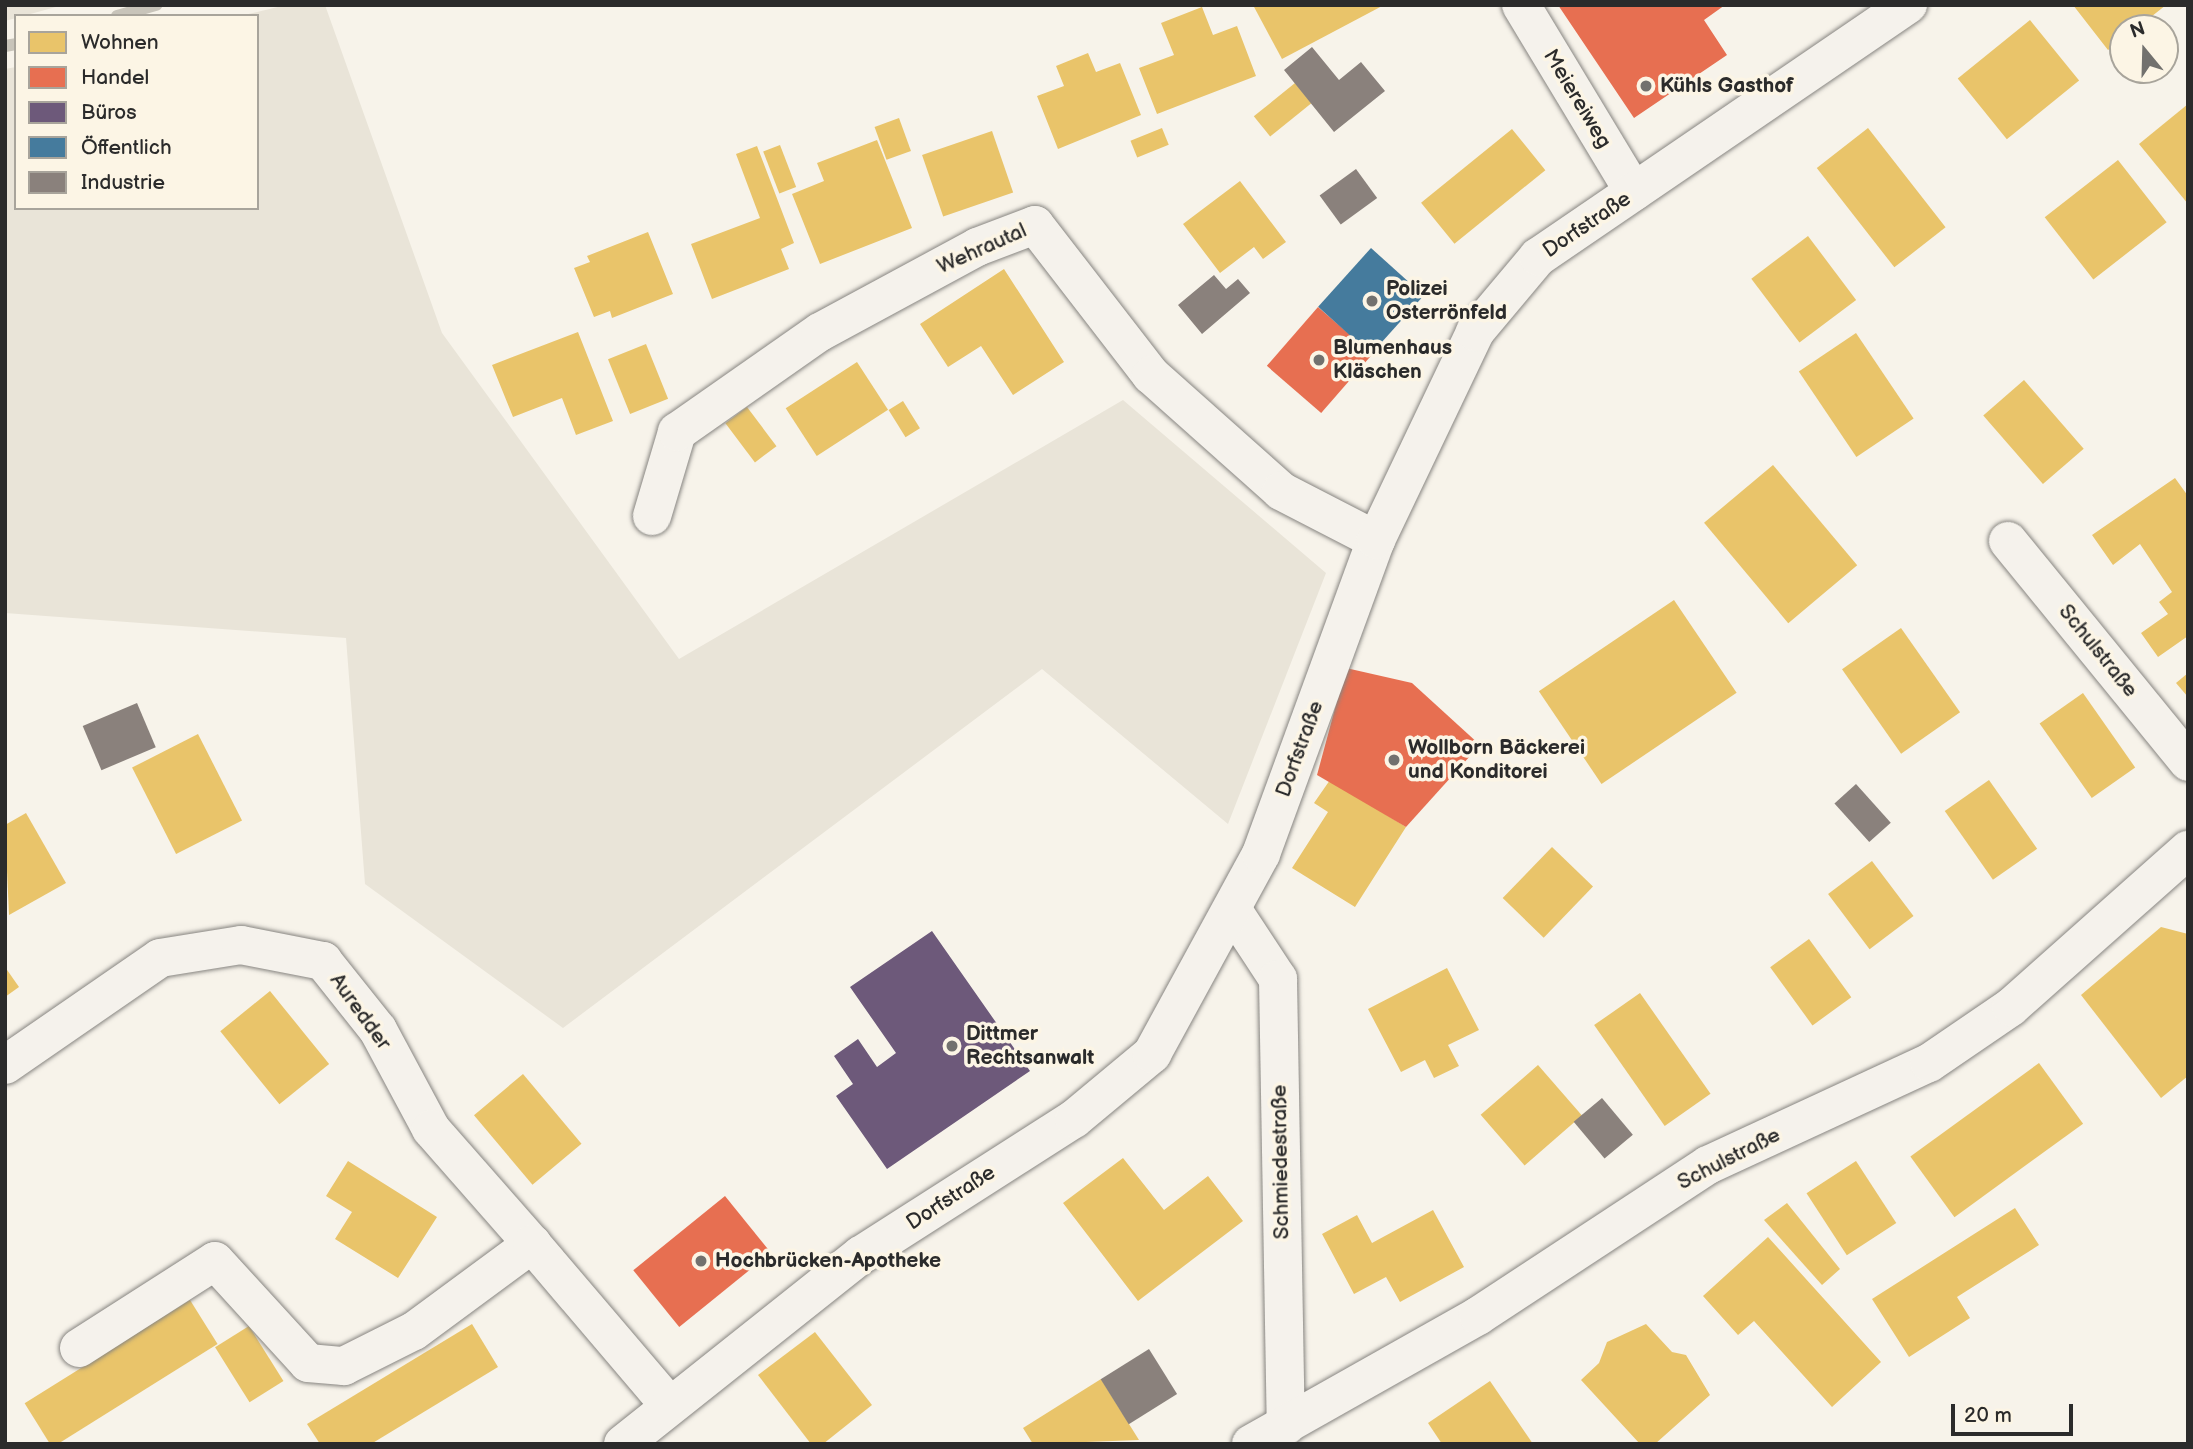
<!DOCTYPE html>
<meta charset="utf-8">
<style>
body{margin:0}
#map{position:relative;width:2193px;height:1449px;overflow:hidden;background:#f7f3ea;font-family:"Balsamiq Sans",sans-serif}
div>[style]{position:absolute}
.green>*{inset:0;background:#e9e4d8}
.homes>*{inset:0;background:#e9c46a;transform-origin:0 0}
.shops>*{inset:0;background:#e76f51;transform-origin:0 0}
.offices>*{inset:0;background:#6d597a}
.public>*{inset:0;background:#457b9d;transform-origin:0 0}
.industry>*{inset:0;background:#8a817c;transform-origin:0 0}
.stream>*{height:12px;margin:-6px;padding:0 6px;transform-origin:6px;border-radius:6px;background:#c8c4ba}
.roads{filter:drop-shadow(0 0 2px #878581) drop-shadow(0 0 2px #878581)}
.street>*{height:38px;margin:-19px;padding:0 19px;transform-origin:19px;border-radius:19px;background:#f5f2ec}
.secondary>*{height:38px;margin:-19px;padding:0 19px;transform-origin:19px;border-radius:19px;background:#f5f2ec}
.dots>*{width:19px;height:19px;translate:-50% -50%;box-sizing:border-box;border:4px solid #fcf5e5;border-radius:50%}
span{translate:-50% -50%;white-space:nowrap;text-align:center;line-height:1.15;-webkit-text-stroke:7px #fcf5e5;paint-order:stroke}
.poi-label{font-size:21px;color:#2b2b2b;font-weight:700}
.left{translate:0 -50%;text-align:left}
.street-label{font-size:21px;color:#2b2b2b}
.frame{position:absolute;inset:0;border:7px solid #2b2b2b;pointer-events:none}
.legend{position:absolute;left:14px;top:14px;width:245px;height:196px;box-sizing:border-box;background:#fcf5e5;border:2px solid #a8a49b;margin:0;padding:9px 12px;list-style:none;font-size:21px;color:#2b2b2b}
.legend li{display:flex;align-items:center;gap:14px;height:35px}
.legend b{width:35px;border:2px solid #a8a49b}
.north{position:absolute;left:2109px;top:14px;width:70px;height:70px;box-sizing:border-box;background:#fcf5e5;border:2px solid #a8a49b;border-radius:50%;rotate:341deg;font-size:19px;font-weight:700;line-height:28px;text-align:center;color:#2b2b2b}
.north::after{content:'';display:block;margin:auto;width:24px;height:32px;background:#72716e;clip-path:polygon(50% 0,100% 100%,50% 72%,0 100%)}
.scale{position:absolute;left:1951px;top:1404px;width:122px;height:32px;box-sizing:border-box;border:4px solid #2b2b2b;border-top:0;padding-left:9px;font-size:21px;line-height:24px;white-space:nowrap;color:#2b2b2b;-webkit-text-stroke:5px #fcf5e5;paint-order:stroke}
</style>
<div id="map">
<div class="green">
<div style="clip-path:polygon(5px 5px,63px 5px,5px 21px)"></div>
<div style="clip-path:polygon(286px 5px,325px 5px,442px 333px,679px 659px,1123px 400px,1326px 573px,1228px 824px,1042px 669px,563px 1028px,365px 884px,346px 638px,5px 613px,5px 69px,16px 67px,16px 208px,257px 208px,257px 16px,240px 16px)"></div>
</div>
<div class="homes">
<div style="clip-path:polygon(1253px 5px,1384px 5px,1282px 59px)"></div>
<div style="clip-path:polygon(2073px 5px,2166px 5px,2137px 28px,2123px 28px,2123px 39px,2108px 50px)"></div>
<div style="clip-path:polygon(1202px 7px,1213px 35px,1237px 26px,1256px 76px,1157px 114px,1139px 68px,1174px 55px,1161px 23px)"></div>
<div style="left:2030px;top:20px;width:78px;height:93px;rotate:51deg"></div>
<div style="clip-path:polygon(1088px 53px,1096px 72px,1120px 63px,1141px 115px,1058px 149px,1037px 96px,1064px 86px,1056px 66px)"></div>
<div style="left:1295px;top:83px;width:26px;height:53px;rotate:51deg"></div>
<div style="clip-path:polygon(2188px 104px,2188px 204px,2139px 144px)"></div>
<div style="left:899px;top:118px;width:35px;height:26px;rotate:70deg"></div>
<div style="left:1162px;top:128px;width:18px;height:34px;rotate:68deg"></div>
<div style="left:1868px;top:128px;width:126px;height:65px;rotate:52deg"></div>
<div style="left:1512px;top:129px;width:53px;height:117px;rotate:51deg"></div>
<div style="left:992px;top:131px;width:65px;height:74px;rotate:71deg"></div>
<div style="clip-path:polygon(877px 140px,912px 228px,820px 264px,792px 194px,824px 181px,817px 163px)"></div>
<div style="left:780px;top:145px;width:45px;height:18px;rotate:69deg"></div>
<div style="clip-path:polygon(757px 146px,794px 243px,781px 249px,789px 269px,712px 299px,691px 244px,760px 218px,736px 154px)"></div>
<div style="left:2118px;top:160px;width:79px;height:93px;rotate:52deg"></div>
<div style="clip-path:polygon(1240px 181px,1286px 242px,1263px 259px,1254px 247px,1220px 273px,1183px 224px)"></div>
<div style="clip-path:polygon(648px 232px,673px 294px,612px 318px,610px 311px,594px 317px,574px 268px,590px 262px,587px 256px)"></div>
<div style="left:1808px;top:236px;width:80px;height:71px;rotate:53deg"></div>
<div style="clip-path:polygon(1004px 269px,1064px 362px,1013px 395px,981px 346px,948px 367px,920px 324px)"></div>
<div style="clip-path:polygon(578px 332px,613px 421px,576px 435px,562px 398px,513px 417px,492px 365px)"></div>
<div style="left:1856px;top:333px;width:103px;height:69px;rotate:56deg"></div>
<div style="left:646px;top:344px;width:59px;height:41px;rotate:68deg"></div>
<div style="left:857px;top:362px;width:57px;height:85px;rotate:57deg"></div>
<div style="left:2024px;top:380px;width:91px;height:54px;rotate:49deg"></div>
<div style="left:903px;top:401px;width:32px;height:17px;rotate:58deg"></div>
<div style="left:747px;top:407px;width:49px;height:27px;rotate:53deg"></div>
<div style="left:1773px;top:465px;width:131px;height:90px;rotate:50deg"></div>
<div style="clip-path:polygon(2175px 478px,2188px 496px,2188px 636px,2158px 657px,2141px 633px,2168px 614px,2159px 602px,2172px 592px,2140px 544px,2113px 565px,2092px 535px)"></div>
<div style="left:1674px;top:600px;width:112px;height:163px;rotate:56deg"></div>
<div style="left:1901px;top:628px;width:103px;height:72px;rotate:55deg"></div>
<div style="clip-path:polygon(2188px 673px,2188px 697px,2176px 683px)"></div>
<div style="left:2083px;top:693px;width:91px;height:53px;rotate:55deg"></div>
<div style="left:198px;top:734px;width:97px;height:74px;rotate:63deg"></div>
<div style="clip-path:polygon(1330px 780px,1406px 827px,1355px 907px,1292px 868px,1328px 812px,1314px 803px)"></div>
<div style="left:1989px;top:780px;width:84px;height:54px;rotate:55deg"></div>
<div style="clip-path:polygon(26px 813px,66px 883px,9px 915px,5px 825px)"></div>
<div style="left:1552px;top:847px;width:57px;height:71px;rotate:44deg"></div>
<div style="left:1872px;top:861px;width:69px;height:55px;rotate:53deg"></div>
<div style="clip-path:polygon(2161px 927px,2188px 934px,2188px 1076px,2161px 1098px,2081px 995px)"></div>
<div style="left:1809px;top:939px;width:72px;height:48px;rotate:54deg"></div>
<div style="clip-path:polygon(5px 967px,19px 987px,5px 997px)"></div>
<div style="clip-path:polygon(1447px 968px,1479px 1030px,1448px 1045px,1459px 1066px,1434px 1078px,1425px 1060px,1401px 1072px,1368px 1009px)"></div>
<div style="left:270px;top:991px;width:94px;height:64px;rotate:51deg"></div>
<div style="left:1640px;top:993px;width:123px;height:56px;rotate:55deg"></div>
<div style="left:2039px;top:1063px;width:75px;height:159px;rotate:54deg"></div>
<div style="left:1538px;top:1065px;width:67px;height:76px;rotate:49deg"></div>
<div style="left:523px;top:1074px;width:91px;height:64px;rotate:50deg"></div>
<div style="clip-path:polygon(1123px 1158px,1164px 1210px,1208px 1176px,1243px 1221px,1138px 1301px,1063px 1203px)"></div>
<div style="clip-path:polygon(348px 1161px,437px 1217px,398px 1278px,335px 1239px,352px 1212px,326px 1196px)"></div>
<div style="left:1856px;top:1161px;width:74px;height:59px;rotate:57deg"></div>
<div style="clip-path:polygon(1787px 1203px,1840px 1269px,1822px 1285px,1764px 1220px)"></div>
<div style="clip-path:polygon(2015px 1208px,2039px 1245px,1957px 1297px,1970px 1318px,1909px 1357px,1872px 1299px)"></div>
<div style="clip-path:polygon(1433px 1210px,1464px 1267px,1400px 1302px,1386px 1277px,1354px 1294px,1322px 1234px,1357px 1215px,1372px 1243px)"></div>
<div style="clip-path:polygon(1768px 1237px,1881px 1362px,1832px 1407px,1754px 1321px,1738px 1335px,1703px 1296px)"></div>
<div style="left:190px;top:1300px;width:52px;height:195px;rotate:58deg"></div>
<div style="clip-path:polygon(472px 1324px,498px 1367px,371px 1444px,320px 1444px,307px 1424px)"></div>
<div style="clip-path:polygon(1646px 1324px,1672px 1352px,1686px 1355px,1710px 1395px,1655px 1444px,1640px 1444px,1581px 1380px,1599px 1363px,1607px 1342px)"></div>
<div style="left:249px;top:1326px;width:65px;height:40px;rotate:58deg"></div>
<div style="clip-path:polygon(815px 1332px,872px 1405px,823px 1444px,811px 1444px,758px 1375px)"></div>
<div style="clip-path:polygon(1101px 1379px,1139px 1440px,1033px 1444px,1023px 1428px)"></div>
<div style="clip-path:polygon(1490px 1381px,1533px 1444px,1442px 1444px,1428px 1423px)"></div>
</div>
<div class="shops">
<div style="clip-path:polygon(1558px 5px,1725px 5px,1704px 20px,1727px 55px,1634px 118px)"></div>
<div style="left:1318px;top:307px;width:72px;height:78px;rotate:41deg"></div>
<div style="clip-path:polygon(1346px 668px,1412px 683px,1480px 745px,1406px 827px,1317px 775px)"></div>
<div style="left:725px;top:1196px;width:73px;height:118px;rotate:51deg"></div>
</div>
<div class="offices">
<div style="clip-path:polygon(932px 931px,1030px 1071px,887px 1169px,836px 1096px,853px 1084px,834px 1056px,858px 1039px,877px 1067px,896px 1053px,850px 987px)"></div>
</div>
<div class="public">
<div style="left:1371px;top:248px;width:71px;height:79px;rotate:42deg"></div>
</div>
<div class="industry">
<div style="clip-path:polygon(1312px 47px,1339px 80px,1361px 62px,1385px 91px,1334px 132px,1284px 70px)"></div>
<div style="left:1356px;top:169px;width:36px;height:45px;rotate:54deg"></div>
<div style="clip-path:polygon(1214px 275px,1226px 289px,1238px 279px,1250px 293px,1202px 334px,1178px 305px)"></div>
<div style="left:137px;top:703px;width:48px;height:59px;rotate:67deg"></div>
<div style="left:1856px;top:784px;width:52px;height:29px;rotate:48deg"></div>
<div style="left:1602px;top:1098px;width:48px;height:37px;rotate:50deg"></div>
<div style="left:1149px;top:1349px;width:53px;height:57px;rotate:58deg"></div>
</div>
<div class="stream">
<div style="left:117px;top:16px;width:41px;rotate:-15.8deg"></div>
<div style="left:5px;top:46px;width:11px;rotate:-10deg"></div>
</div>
<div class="roads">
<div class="street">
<div style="left:1521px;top:5px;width:218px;rotate:58.9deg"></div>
<div style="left:652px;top:516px;width:88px;rotate:-73.4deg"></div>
<div style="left:677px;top:432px;width:174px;rotate:-35deg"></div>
<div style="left:820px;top:332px;width:179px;rotate:-28.4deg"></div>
<div style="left:977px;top:247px;width:62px;rotate:-20.8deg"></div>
<div style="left:1035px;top:225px;width:190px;rotate:52.3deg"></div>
<div style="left:1151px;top:375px;width:174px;rotate:41.7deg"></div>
<div style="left:1281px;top:491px;width:107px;rotate:27.3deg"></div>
<div style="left:2008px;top:541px;width:285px;rotate:50.8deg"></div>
<div style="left:1234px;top:912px;width:80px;rotate:56.7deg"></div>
<div style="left:1278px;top:979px;width:447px;rotate:89deg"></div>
<div style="left:5px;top:1065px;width:188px;rotate:-34.6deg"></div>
<div style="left:160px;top:958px;width:82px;rotate:-9.1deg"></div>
<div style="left:241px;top:945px;width:84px;rotate:11deg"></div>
<div style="left:323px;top:961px;width:88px;rotate:51.4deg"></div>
<div style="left:378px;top:1030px;width:112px;rotate:61.8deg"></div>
<div style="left:431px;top:1129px;width:153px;rotate:48.7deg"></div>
<div style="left:79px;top:1348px;width:161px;rotate:-32.6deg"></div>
<div style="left:215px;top:1261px;width:138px;rotate:47.6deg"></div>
<div style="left:308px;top:1363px;width:36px;rotate:5deg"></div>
<div style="left:344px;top:1366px;width:78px;rotate:-26.6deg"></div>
<div style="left:414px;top:1331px;width:147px;rotate:-36.4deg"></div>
<div style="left:532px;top:1244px;width:211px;rotate:49.6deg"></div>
<div style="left:1251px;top:1444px;width:261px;rotate:-29.4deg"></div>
<div style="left:1478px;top:1316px;width:275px;rotate:-33.3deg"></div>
<div style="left:1708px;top:1165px;width:243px;rotate:-24.8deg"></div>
<div style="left:1929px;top:1063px;width:99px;rotate:-34.3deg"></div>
<div style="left:2011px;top:1007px;width:237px;rotate:-41.6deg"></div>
</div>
<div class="secondary">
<div style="left:623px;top:1444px;width:304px;rotate:-38.5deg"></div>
<div style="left:861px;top:1255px;width:253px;rotate:-32.6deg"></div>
<div style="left:1074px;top:1119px;width:102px;rotate:-39.8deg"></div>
<div style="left:1152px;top:1054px;width:228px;rotate:-61.4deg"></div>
<div style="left:1261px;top:854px;width:334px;rotate:-69.9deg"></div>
<div style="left:1376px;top:540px;width:230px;rotate:-64.5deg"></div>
<div style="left:1475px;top:332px;width:98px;rotate:-50deg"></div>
<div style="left:1538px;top:257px;width:448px;rotate:-34.3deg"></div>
</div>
</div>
<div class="dots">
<div style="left:1646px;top:86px;background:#72716e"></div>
<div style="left:1372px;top:301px;background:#72716e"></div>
<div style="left:1319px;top:360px;background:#72716e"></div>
<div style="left:1394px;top:760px;background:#72716e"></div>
<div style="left:952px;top:1046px;background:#72716e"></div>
<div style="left:701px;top:1261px;background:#72716e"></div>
</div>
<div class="poi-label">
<span class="left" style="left:1660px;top:86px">Kühls Gasthof</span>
<span class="left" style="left:1386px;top:301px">Polizei<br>Osterrönfeld</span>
<span class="left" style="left:1333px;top:360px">Blumenhaus<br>Kläschen</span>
<span class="left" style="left:1408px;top:760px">Wollborn Bäckerei<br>und Konditorei</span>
<span class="left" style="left:966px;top:1046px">Dittmer<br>Rechtsanwalt</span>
<span class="left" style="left:715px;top:1261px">Hochbrücken-Apotheke</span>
</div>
<div class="street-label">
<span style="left:1577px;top:99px;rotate:59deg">Meiereiweg</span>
<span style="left:1587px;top:225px;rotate:-34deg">Dorfstraße</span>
<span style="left:982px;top:249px;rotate:-24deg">Wehrautal</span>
<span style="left:2098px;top:651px;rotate:51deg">Schulstraße</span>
<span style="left:1300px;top:749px;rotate:-70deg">Dorfstraße</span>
<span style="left:360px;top:1012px;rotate:54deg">Auredder</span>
<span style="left:1729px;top:1159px;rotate:-27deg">Schulstraße</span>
<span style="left:1281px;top:1162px;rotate:-91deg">Schmiedestraße</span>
<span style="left:951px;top:1198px;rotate:-33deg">Dorfstraße</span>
</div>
<div class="frame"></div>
<ul class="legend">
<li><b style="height:19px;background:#e9c46a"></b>Wohnen</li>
<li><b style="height:19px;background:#e76f51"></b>Handel</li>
<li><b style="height:19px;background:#6d597a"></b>Büros</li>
<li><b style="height:19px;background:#457b9d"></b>Öffentlich</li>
<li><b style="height:19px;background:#8a817c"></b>Industrie</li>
</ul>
<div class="north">N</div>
<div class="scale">20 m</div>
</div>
